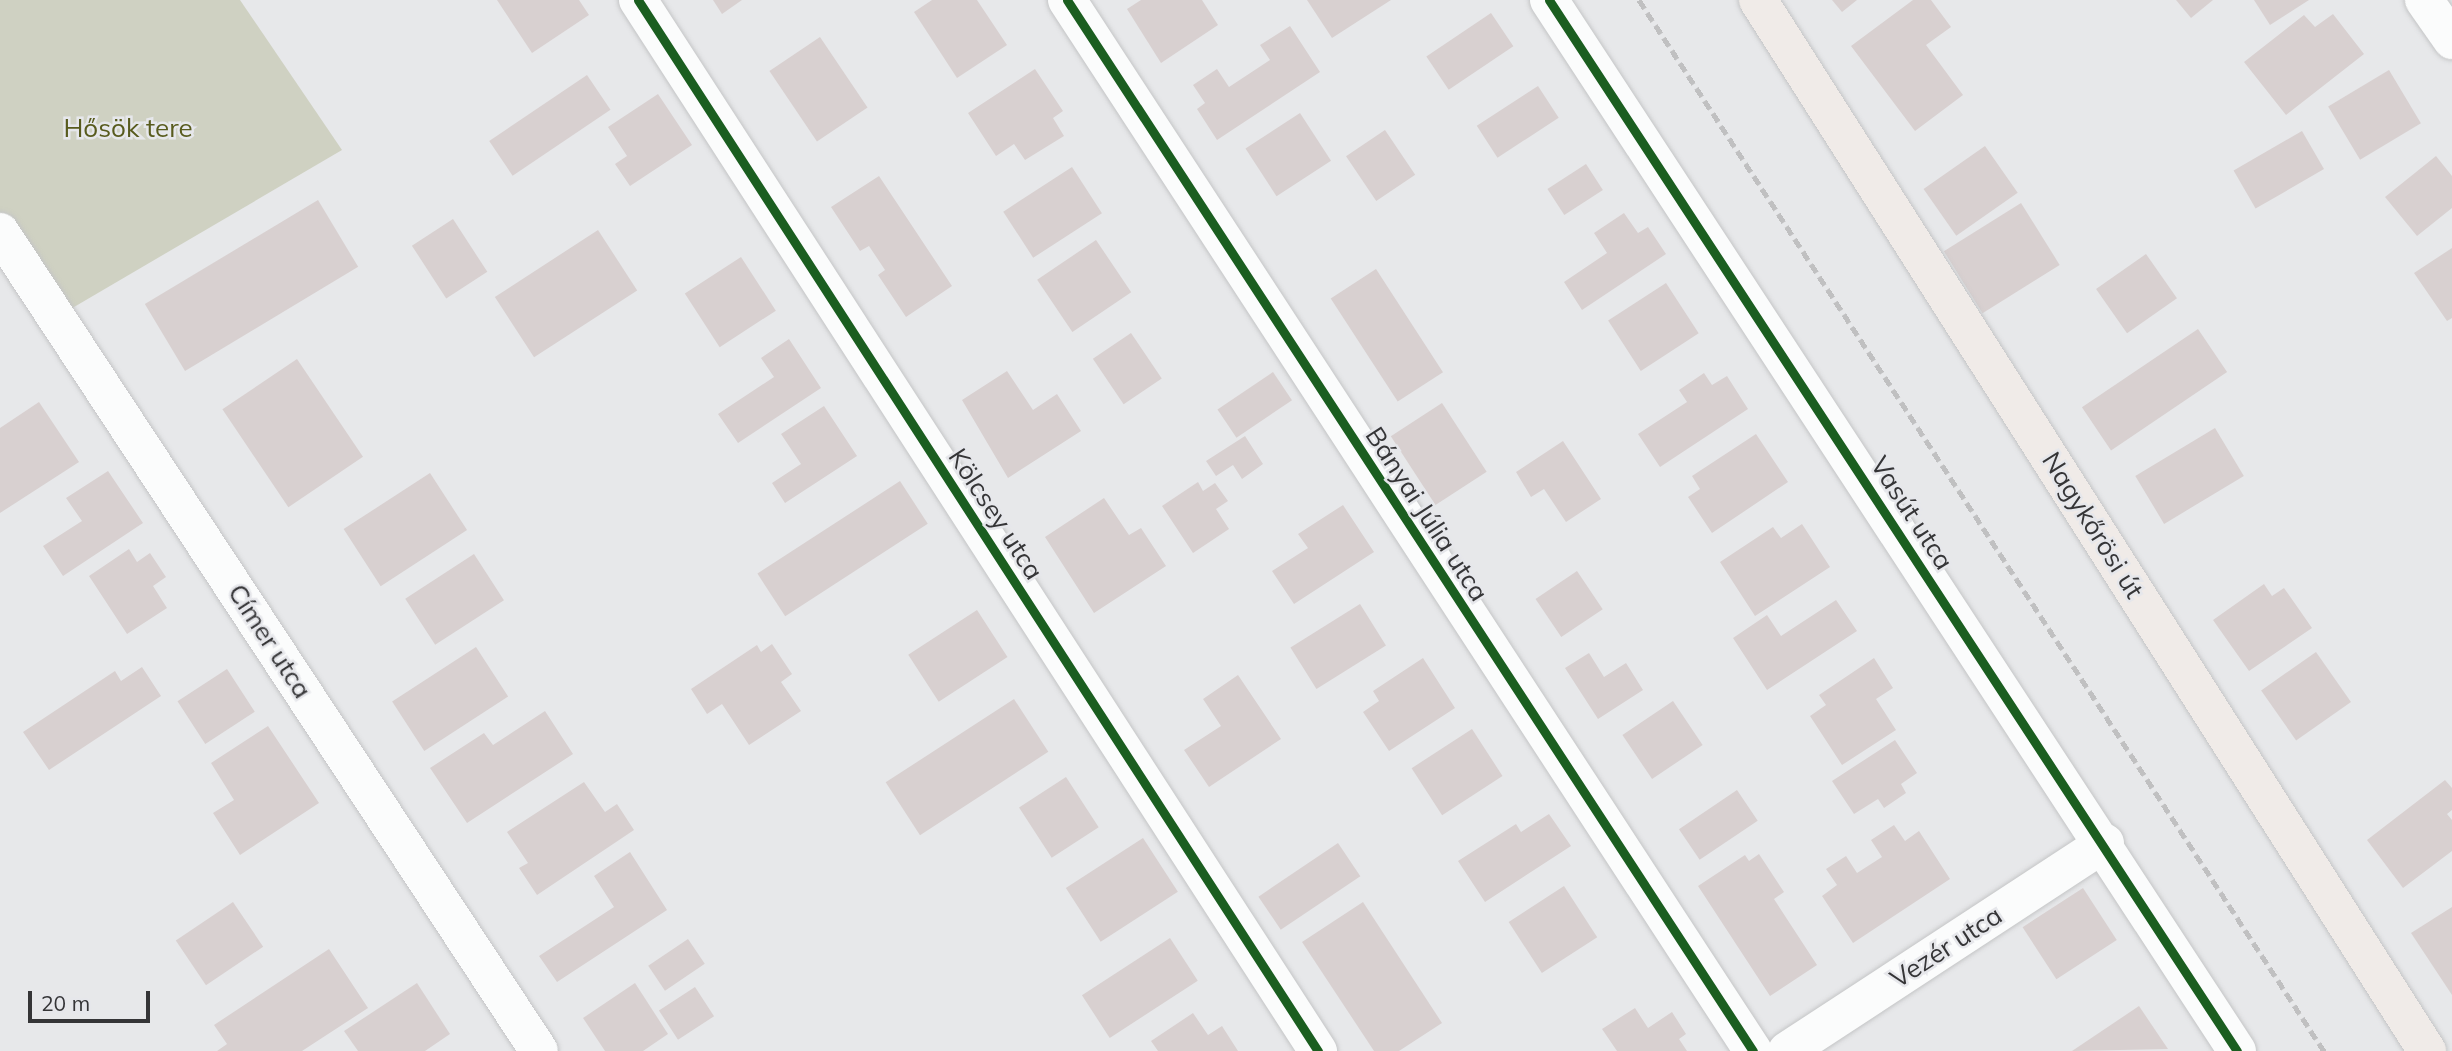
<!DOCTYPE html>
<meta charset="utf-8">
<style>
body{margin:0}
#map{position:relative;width:2452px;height:1051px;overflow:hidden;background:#e7e8ea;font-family:Mulish,sans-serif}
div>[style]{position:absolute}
.green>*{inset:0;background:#cfd1c2}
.building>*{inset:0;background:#d8d0d0;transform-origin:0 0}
.roads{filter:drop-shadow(0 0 2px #c4c5c6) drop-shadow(0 0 2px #c4c5c6)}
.minor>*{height:38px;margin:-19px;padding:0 19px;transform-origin:19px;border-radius:19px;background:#fbfcfc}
.major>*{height:38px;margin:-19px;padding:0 19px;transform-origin:19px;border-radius:19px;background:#f0ebe8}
.rail>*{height:5px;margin-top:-2.5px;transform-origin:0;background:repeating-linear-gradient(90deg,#c0c0c1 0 10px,transparent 0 15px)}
.cycleway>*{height:9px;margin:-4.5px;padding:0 4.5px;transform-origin:4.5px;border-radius:4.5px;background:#1b5e20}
span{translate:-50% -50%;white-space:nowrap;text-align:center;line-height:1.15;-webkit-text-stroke:5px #e6e7eb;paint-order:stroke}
.park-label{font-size:26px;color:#585b1e}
.street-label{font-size:26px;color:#353537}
.scale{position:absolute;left:28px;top:991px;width:122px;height:32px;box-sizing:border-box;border:4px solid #353537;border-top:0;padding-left:9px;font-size:21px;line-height:24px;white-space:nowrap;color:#353537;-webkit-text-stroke:5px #e6e7eb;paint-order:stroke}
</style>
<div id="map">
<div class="green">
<div style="clip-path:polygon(0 0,240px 0,342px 150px,57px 317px,0 232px)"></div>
</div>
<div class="building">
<div style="clip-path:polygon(497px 0,579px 0,589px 15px,532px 53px)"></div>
<div style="clip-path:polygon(713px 0,742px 0,722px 14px)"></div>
<div style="clip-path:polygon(932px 0,977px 0,1007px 45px,957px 78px,914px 12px)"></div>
<div style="clip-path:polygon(1141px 0,1202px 0,1218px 25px,1161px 63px,1127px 9px)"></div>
<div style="clip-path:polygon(1307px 0,1391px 0,1332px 38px)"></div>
<div style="clip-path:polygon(1832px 0,1857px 0,1842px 12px)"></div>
<div style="clip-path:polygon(1913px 0,1931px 0,1951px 27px,1926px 45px,1963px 95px,1915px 131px,1851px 46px)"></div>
<div style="clip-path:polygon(2176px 0,2213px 0,2191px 18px)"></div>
<div style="clip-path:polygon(2254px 0,2309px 0,2270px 25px)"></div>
<div style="left:1491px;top:13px;width:40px;height:78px;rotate:56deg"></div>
<div style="clip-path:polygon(2333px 14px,2364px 54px,2286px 115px,2244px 62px,2304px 15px,2315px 27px)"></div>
<div style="clip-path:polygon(1290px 26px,1320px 72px,1217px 140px,1197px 109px,1205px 103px,1193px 85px,1217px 69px,1229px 87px,1270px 60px,1260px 45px)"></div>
<div style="left:820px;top:37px;width:85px;height:61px;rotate:56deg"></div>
<div style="clip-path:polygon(1035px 69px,1063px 111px,1053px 118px,1064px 136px,1025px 160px,1014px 144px,996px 156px,968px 113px)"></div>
<div style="left:2389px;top:70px;width:62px;height:71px;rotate:59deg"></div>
<div style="left:587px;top:75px;width:42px;height:118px;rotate:56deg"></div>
<div style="left:1538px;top:86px;width:38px;height:73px;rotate:57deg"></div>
<div style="clip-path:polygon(658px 94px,692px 145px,630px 186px,615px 164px,627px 156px,608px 127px)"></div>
<div style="left:1300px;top:113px;width:57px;height:65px;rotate:57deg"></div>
<div style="left:1385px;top:130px;width:54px;height:47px;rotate:56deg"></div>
<div style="left:2302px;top:131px;width:44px;height:79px;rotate:60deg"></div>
<div style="left:1985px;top:146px;width:57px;height:75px;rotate:55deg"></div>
<div style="clip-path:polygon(2436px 156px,2452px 176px,2452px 208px,2417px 236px,2385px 197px)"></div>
<div style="left:1586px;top:164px;width:31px;height:46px;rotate:57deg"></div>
<div style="left:1072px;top:167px;width:55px;height:82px;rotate:57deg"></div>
<div style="clip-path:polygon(879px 176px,952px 286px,906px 317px,878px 275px,885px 270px,869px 246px,860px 251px,831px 207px)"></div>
<div style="left:318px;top:200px;width:78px;height:202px;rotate:59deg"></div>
<div style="left:2021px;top:203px;width:73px;height:91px;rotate:58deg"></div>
<div style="clip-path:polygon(1624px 213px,1638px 233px,1648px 227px,1666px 254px,1582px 310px,1564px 282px,1607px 253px,1594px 233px)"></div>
<div style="left:453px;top:219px;width:63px;height:49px;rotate:57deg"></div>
<div style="left:598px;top:230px;width:72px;height:123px;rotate:57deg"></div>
<div style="left:1096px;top:240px;width:63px;height:71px;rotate:56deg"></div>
<div style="clip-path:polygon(2452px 248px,2452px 318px,2447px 321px,2414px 273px)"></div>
<div style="left:2146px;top:254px;width:54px;height:61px;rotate:55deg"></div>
<div style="left:741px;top:257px;width:64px;height:67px;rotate:57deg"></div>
<div style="left:1376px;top:269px;width:123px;height:54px;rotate:57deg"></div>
<div style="left:1666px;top:283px;width:60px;height:69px;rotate:57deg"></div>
<div style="left:2198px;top:329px;width:52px;height:140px;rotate:56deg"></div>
<div style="left:1131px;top:333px;width:55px;height:46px;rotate:56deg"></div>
<div style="clip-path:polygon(789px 339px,821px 388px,738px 443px,718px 414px,774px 377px,761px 358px)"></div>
<div style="left:297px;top:359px;width:118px;height:90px;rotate:56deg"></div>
<div style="clip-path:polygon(1007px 371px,1033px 410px,1057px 394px,1081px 431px,1008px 478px,962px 400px)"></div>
<div style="left:1273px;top:372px;width:34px;height:67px;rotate:56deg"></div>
<div style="clip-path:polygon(1704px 373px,1712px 385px,1727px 376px,1748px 409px,1660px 467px,1638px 434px,1687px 402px,1679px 390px)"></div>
<div style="clip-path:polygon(39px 402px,79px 462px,0 513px,0 428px)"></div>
<div style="left:1442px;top:403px;width:82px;height:61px;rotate:57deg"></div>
<div style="clip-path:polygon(824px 406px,857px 456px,785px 503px,772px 483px,801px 464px,781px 434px)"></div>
<div style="left:2215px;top:428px;width:56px;height:93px;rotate:59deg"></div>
<div style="clip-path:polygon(1756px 434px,1788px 482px,1712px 533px,1688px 497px,1700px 489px,1692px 476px)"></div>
<div style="clip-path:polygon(1245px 436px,1263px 464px,1242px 479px,1233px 465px,1216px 476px,1206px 461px)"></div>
<div style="clip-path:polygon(1563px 441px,1601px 499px,1566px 522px,1544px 489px,1531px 497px,1516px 472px)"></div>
<div style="clip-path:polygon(108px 471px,143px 523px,63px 576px,43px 546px,82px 521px,66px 498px)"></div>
<div style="left:430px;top:473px;width:68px;height:103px;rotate:57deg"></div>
<div style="left:900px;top:481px;width:51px;height:170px;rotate:57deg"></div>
<div style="clip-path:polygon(1198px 482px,1203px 491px,1215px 483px,1228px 501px,1216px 509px,1229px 529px,1193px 553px,1162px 506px)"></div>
<div style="clip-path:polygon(1104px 498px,1129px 535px,1141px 528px,1166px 566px,1094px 613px,1045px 537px)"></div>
<div style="clip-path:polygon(1343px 505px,1374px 552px,1294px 604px,1272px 571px,1308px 548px,1298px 534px)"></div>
<div style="clip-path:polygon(1802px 524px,1830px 567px,1755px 616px,1720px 562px,1773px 527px,1781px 538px)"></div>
<div style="clip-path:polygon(129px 549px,137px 562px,150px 553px,166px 577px,153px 586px,167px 608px,127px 634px,89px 576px)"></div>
<div style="left:474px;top:554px;width:55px;height:82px;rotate:57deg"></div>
<div style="left:1577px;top:571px;width:46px;height:50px;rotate:56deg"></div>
<div style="clip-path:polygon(2264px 584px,2272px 596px,2284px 588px,2312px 628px,2249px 671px,2213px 620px)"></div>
<div style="clip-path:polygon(1836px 600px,1857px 631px,1767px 690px,1733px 638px,1767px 615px,1781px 636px)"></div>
<div style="left:1360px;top:604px;width:49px;height:82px;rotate:58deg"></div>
<div style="left:977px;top:610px;width:56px;height:82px;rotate:57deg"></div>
<div style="clip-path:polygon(772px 644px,792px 674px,781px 682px,801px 711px,749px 745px,722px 704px,707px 714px,691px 689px,757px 645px,761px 652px)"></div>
<div style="left:476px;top:647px;width:59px;height:100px;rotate:57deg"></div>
<div style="left:2316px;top:652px;width:61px;height:67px;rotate:55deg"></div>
<div style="clip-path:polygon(1589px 653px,1604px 677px,1626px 663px,1643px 690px,1598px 719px,1565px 668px)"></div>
<div style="clip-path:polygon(1423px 658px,1455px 708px,1389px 751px,1363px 712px,1379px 701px,1373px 691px)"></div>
<div style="clip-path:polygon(1874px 658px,1893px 688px,1876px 699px,1896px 730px,1842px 765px,1810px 716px,1826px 705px,1819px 695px)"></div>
<div style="clip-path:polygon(142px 667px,161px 696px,49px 770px,23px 732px,115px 671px,121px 681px)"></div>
<div style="left:227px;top:669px;width:51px;height:59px;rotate:57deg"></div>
<div style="clip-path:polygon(1238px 675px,1281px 739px,1209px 787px,1184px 750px,1221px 726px,1203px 699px)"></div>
<div style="left:1014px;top:699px;width:63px;height:153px;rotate:57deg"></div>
<div style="left:1673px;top:701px;width:53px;height:61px;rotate:56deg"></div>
<div style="clip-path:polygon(545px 711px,573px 754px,467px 823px,430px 768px,484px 733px,493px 745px)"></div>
<div style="clip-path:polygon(268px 726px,319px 803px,240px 855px,213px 813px,234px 800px,211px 763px)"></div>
<div style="left:1472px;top:729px;width:56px;height:72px;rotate:57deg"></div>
<div style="clip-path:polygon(1895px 740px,1917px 773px,1901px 784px,1906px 793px,1884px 808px,1878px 799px,1854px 814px,1832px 781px)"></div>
<div style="left:1066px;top:777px;width:60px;height:56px;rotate:57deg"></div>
<div style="clip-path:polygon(2445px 780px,2452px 788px,2452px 810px,2447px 814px,2452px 820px,2452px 851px,2403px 888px,2367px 840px)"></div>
<div style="clip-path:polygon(584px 782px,605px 812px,617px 804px,634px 830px,537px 895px,519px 868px,528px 863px,507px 832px)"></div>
<div style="left:1737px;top:790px;width:37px;height:70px;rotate:56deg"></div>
<div style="clip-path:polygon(1549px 814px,1571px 846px,1485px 902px,1458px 861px,1516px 824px,1521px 832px)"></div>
<div style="clip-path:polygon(1894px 825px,1905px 841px,1919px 831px,1950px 879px,1853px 943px,1822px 896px,1837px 885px,1826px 869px,1846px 856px,1857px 873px,1882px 857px,1871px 840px)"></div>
<div style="left:1143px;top:838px;width:64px;height:92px;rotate:57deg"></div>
<div style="left:1338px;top:843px;width:40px;height:96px;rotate:56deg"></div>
<div style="clip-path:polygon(630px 852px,667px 910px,557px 982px,539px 956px,614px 907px,594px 876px)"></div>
<div style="clip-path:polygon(1759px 854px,1784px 892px,1774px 899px,1817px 965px,1770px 996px,1698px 886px,1745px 855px,1749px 861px)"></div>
<div style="left:1564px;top:886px;width:61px;height:66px;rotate:57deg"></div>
<div style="left:2083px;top:888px;width:62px;height:72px;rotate:57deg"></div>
<div style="left:233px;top:902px;width:54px;height:69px;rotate:56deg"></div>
<div style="clip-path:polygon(1363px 902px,1442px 1023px,1399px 1051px,1374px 1051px,1302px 942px)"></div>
<div style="clip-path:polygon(2452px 907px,2452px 995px,2411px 933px)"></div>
<div style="left:1170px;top:938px;width:51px;height:105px;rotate:57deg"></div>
<div style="left:688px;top:939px;width:30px;height:48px;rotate:56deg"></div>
<div style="clip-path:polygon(329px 949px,368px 1008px,302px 1051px,217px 1051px,227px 1044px,214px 1025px)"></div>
<div style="clip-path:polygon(417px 983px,450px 1034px,425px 1051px,358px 1051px,344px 1031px)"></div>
<div style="clip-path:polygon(635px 983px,668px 1034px,643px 1051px,605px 1051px,583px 1018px)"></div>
<div style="left:695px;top:987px;width:35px;height:43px;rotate:57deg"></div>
<div style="clip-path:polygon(2139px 1006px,2168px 1049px,2072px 1051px)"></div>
<div style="clip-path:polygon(1635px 1008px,1648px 1028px,1672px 1012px,1686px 1034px,1679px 1039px,1687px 1051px,1617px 1051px,1602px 1029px)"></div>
<div style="clip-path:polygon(1193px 1013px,1208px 1035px,1222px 1026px,1238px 1051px,1158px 1051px,1151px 1041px)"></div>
</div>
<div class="roads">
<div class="minor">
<div style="left:638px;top:0;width:1252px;rotate:57.1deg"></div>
<div style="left:1067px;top:0;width:1255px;rotate:56.87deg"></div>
<div style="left:1549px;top:0;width:1256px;rotate:56.79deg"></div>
<div style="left:2424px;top:0;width:49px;rotate:55deg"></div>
<div style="left:0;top:232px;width:980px;rotate:56.65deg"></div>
<div style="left:1787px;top:1051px;width:380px;rotate:-33.2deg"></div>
</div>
<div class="major">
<div style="left:1758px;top:0;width:1246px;rotate:57.52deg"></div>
</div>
</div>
<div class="rail">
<div style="left:1639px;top:0;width:1255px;rotate:56.91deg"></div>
</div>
<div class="cycleway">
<div style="left:638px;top:0;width:1252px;rotate:57.1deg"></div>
<div style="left:1067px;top:0;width:1255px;rotate:56.87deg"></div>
<div style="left:1549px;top:0;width:1256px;rotate:56.79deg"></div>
</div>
<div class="park-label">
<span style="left:128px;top:128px">Hősök tere</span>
</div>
<div class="street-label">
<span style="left:1912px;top:513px;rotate:57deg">Vasút utca</span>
<span style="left:996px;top:514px;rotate:57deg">Kölcsey utca</span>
<span style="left:1427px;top:514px;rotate:57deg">Bányai Júlia utca</span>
<span style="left:2093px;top:525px;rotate:58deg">Nagykőrösi út</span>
<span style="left:270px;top:641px;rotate:57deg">Címer utca</span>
<span style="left:1946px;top:947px;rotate:-33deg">Vezér utca</span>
</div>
<div class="scale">20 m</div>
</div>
